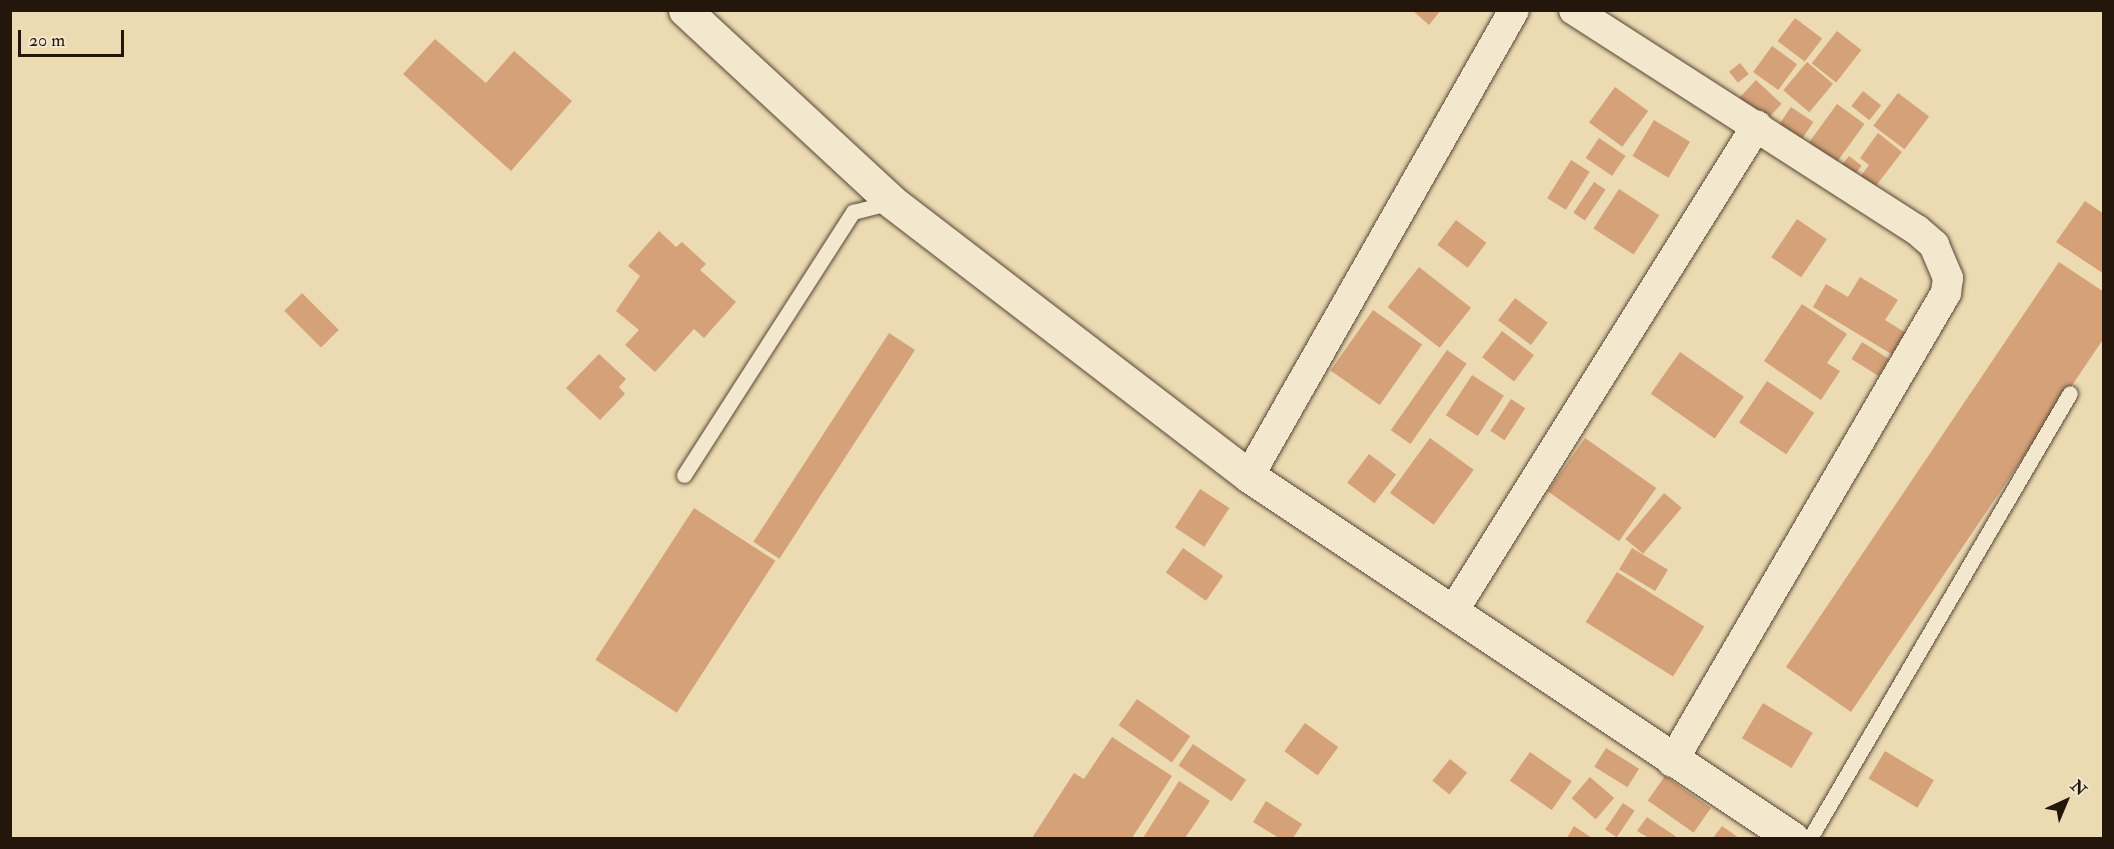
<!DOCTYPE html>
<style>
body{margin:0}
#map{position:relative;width:2114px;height:849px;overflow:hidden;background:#ecdab2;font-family:"IM FELL Double Pica",serif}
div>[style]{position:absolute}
.building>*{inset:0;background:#d5a179;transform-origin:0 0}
.roads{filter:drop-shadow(0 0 2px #574735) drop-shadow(0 0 2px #574735)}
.lane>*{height:15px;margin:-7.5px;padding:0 7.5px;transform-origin:7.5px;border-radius:7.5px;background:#f3e7cd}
.street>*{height:30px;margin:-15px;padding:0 15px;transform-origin:15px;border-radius:15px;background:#f3e7cd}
.secondary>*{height:33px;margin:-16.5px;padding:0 16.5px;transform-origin:16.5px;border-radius:16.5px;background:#f3e7cd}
span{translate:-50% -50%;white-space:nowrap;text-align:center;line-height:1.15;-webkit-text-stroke:4.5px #f3e7cd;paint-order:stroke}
.frame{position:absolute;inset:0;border:12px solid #25160b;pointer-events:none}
.north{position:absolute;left:2036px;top:771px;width:60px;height:60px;-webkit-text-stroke:4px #f3e7cd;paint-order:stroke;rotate:44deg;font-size:16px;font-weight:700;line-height:24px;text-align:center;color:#25160b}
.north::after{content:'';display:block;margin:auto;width:21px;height:27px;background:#25160b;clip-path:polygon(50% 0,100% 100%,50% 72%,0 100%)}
.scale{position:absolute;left:18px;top:30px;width:106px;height:27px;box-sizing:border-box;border:3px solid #25160b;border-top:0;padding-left:8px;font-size:18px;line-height:21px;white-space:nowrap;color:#25160b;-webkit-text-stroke:4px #f3e7cd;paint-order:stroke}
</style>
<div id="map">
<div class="building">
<div style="clip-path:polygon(1412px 10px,1441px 10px,1429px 25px)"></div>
<div style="left:1795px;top:18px;width:34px;height:29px;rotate:37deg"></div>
<div style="left:1837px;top:31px;width:31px;height:41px;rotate:38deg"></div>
<div style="clip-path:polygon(435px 39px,486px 83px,514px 51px,572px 101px,511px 171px,403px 74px)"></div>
<div style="left:1772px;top:46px;width:31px;height:32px;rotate:36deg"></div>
<div style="left:1807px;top:62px;width:34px;height:37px;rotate:40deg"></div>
<div style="left:1740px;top:63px;width:14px;height:14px;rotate:51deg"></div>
<div style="left:1756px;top:80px;width:35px;height:28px;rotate:43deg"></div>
<div style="left:1615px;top:87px;width:41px;height:44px;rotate:36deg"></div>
<div style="left:1863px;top:91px;width:23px;height:19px;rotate:38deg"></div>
<div style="left:1898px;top:93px;width:39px;height:41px;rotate:37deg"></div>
<div style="left:1837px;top:104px;width:34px;height:56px;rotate:36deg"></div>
<div style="left:1791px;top:107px;width:27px;height:27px;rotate:34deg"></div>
<div style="left:1654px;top:120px;width:42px;height:42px;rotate:31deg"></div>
<div style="clip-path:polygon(1878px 133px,1902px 152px,1871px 192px,1857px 181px,1869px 165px,1860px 158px)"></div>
<div style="left:1599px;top:138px;width:32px;height:24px;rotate:34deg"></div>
<div style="left:1849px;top:156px;width:16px;height:16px;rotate:38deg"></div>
<div style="left:1571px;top:160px;width:22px;height:45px;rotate:32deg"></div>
<div style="left:1594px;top:182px;width:14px;height:37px;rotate:34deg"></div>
<div style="left:1619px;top:189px;width:48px;height:47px;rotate:33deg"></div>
<div style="clip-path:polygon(2085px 201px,2104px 214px,2104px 274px,2056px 242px)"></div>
<div style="left:1797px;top:219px;width:36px;height:46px;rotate:34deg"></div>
<div style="left:1456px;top:220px;width:38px;height:31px;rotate:37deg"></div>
<div style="clip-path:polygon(659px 231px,676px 247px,682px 242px,706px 264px,700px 270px,736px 302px,704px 338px,694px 329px,655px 372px,625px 345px,639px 330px,616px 311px,640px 276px,628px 266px)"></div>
<div style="clip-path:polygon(2059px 262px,2104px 292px,2104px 338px,1851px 712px,1786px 667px)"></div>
<div style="left:1419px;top:267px;width:66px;height:51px;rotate:38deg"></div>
<div style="clip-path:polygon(1860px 277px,1898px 300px,1885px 320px,1906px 333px,1893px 355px,1813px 307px,1826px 284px,1848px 297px)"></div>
<div style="left:302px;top:293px;width:52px;height:25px;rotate:45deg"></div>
<div style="left:1515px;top:298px;width:41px;height:28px;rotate:37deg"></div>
<div style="clip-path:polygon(1802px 304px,1847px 334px,1827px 363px,1840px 371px,1821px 400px,1764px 361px)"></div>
<div style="left:1373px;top:310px;width:60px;height:74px;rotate:35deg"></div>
<div style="left:1502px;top:331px;width:40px;height:33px;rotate:37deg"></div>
<div style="left:889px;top:333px;width:31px;height:249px;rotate:33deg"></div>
<div style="left:1862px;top:342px;width:32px;height:20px;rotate:32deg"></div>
<div style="left:1447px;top:350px;width:24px;height:98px;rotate:35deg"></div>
<div style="left:1680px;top:352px;width:78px;height:51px;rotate:35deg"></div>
<div style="clip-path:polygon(599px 354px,626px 379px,619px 387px,625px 394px,600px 420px,566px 388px)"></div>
<div style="left:1472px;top:375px;width:38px;height:48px;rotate:33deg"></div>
<div style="left:1767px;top:381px;width:57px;height:50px;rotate:34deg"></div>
<div style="left:1511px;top:399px;width:17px;height:38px;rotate:33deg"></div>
<div style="left:1430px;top:438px;width:54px;height:68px;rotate:36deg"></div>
<div style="left:1585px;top:438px;width:87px;height:65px;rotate:35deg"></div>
<div style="left:1369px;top:454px;width:34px;height:36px;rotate:37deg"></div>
<div style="left:1200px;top:489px;width:35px;height:46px;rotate:33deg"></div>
<div style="left:1664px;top:493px;width:23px;height:60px;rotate:40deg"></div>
<div style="left:694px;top:508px;width:97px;height:181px;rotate:33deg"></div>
<div style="left:1183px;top:548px;width:49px;height:30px;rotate:35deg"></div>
<div style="left:1632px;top:548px;width:42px;height:25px;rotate:31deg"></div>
<div style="left:1617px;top:572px;width:103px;height:59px;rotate:32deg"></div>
<div style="left:1137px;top:699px;width:65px;height:32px;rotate:35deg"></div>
<div style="left:1763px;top:703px;width:58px;height:41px;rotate:31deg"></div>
<div style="left:1305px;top:723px;width:41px;height:35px;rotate:36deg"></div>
<div style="clip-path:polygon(1112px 737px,1172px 776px,1132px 838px,1032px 838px,1074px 773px,1084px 779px)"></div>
<div style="left:1193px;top:744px;width:64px;height:26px;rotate:34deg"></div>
<div style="left:1606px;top:748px;width:39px;height:22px;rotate:32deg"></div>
<div style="left:1885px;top:751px;width:57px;height:32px;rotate:31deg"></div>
<div style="left:1530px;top:752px;width:51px;height:35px;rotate:35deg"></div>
<div style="left:1450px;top:759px;width:22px;height:28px;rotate:39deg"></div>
<div style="left:1665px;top:776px;width:56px;height:30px;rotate:35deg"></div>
<div style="left:1590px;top:777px;width:32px;height:28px;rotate:41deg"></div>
<div style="clip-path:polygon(1179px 781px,1210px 801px,1185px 838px,1143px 838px)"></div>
<div style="clip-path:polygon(1266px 801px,1302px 824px,1293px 838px,1279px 838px,1253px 822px)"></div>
<div style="left:1623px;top:803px;width:14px;height:32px;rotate:34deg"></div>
<div style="clip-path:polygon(1647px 817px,1678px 838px,1649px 838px,1637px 831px)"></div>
<div style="clip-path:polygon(1574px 826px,1592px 838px,1567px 838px)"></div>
<div style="clip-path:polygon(1722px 826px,1739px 838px,1713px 838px)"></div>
</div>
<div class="roads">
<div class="lane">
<div style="left:684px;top:475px;width:313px;rotate:-57.3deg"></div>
<div style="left:853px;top:212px;width:40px;rotate:-14.4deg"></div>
<div style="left:1810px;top:838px;width:515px;rotate:-59.7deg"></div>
</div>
<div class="street">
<div style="left:1574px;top:10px;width:407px;rotate:32.7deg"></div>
<div style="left:1917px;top:230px;width:23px;rotate:41deg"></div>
<div style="left:1934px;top:245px;width:36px;rotate:67deg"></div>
<div style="left:1948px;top:278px;width:15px;rotate:98deg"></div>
<div style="left:1946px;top:293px;width:543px;rotate:120.29deg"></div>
<div style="left:1249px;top:476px;width:536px;rotate:-60.37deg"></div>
<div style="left:1452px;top:613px;width:575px;rotate:-57.99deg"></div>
</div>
<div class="secondary">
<div style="left:685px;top:10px;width:282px;rotate:42.8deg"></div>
<div style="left:892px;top:202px;width:450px;rotate:37.5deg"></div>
<div style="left:1249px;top:476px;width:653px;rotate:33.69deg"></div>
</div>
</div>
<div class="frame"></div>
<div class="north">N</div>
<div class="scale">20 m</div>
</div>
